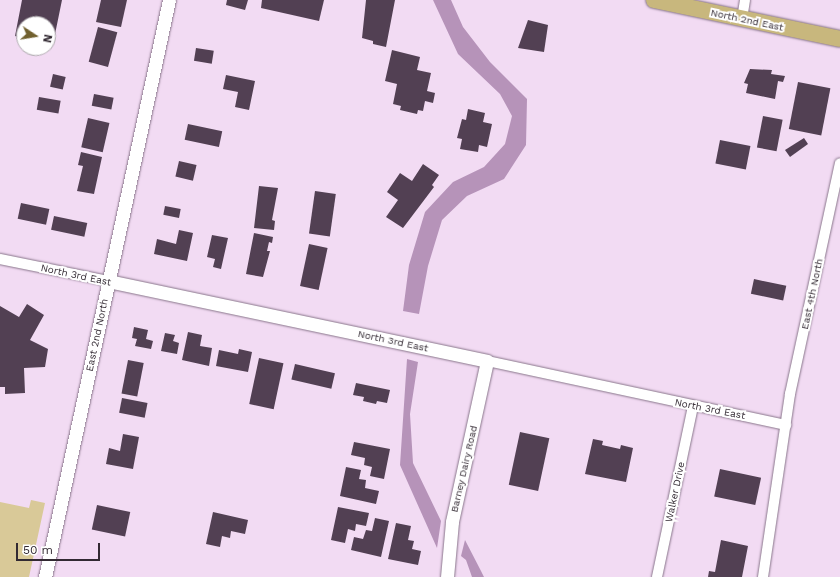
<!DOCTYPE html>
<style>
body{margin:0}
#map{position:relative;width:840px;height:577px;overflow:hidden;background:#f2dbf3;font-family:"Work Sans",sans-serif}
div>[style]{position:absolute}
.green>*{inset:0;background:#d9c998}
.water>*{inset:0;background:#b693b9}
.building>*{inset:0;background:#524053;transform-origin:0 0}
.roads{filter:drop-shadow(0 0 1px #89768b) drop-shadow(0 0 1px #89768b)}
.minor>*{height:10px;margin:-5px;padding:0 5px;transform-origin:5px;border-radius:5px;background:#fff}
.tertiary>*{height:13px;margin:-6.5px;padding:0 6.5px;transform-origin:6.5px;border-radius:6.5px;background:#fff}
.primary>*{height:16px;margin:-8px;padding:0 8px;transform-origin:8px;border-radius:8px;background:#c8b77d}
span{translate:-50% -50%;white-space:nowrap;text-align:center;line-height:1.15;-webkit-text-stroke:4px #fff;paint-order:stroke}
.street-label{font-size:10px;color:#322932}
.north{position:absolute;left:16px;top:16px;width:40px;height:40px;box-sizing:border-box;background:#fff;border:1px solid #ada9ad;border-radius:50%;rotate:102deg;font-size:11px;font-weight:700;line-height:16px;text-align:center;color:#322932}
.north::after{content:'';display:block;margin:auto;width:14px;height:18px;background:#71602e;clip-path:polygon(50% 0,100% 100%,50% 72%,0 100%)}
.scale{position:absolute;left:16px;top:543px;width:84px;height:18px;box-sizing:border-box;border:2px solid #322932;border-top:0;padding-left:5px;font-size:12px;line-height:14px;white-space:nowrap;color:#322932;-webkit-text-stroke:3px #fff;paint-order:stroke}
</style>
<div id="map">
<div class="green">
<div style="clip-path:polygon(31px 500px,45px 503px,29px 577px,0 577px,0 502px,29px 508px)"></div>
</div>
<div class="water">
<div style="clip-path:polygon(433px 0,451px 0,463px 27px,490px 62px,527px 99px,526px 145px,504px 179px,467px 196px,442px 220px,428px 266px,419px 314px,403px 311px,409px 265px,425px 212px,453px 182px,484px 167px,505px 144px,512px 116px,500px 94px,458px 54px)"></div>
<div style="clip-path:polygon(407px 359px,418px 362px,410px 414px,413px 463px,441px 521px,437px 548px,400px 465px)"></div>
<div style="clip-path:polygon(465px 540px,481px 571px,484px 577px,472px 577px,466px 560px,461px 556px)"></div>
</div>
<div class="building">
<div style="clip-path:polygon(22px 0,62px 0,53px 44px,48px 43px,48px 24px,24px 24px,24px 38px,15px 36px)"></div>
<div style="clip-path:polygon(101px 0,127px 0,121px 27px,96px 22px)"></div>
<div style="clip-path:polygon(227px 0,248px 0,245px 10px,226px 5px)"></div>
<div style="clip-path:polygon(262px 0,324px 0,319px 21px,261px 8px)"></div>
<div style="clip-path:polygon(366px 0,395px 0,386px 47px,373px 44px,373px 41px,362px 38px)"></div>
<div style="clip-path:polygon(528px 20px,548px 25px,544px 52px,518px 48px)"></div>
<div style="left:98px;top:27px;width:20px;height:36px;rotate:15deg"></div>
<div style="left:196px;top:48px;width:18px;height:13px;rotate:9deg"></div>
<div style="clip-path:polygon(392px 50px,420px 57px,417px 70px,431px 73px,427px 91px,435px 93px,433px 103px,425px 101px,423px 111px,418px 110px,417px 114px,400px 110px,401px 106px,393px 104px,397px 84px,385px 81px)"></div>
<div style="clip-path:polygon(750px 69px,772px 70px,771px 74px,785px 76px,783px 82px,778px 81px,775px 99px,746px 93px,748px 84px,744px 83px)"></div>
<div style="left:53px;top:74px;width:13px;height:13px;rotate:13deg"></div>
<div style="clip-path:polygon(226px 75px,255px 81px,249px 110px,235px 107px,238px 92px,223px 89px)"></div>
<div style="left:798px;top:82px;width:33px;height:48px;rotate:11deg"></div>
<div style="left:94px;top:94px;width:20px;height:12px;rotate:11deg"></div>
<div style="left:39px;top:97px;width:22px;height:13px;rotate:10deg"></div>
<div style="clip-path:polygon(468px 109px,485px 113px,483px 122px,492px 124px,487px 147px,479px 145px,478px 152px,460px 149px,462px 139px,457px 138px,462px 119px,466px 120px)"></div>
<div style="left:763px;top:116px;width:20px;height:32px;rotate:11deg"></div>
<div style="left:88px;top:118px;width:22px;height:30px;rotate:13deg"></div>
<div style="left:188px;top:124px;width:35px;height:16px;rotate:12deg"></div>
<div style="clip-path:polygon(804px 138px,808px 144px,790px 157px,785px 150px)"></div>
<div style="left:720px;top:140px;width:31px;height:24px;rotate:11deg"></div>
<div style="clip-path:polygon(81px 152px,102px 157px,94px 194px,77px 191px,83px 166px,78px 165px)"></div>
<div style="left:179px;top:161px;width:18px;height:16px;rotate:13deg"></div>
<div style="clip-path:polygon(423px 164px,439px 175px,432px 185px,434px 187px,403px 228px,386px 217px,398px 200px,387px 192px,400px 173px,412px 181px)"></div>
<div style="clip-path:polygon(259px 186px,278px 188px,272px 220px,275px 221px,274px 230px,254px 228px)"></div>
<div style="left:315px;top:191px;width:21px;height:43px;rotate:8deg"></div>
<div style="left:21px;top:203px;width:29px;height:16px;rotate:12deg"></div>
<div style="left:165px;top:206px;width:16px;height:9px;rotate:11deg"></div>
<div style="left:54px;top:216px;width:34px;height:14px;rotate:12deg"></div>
<div style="clip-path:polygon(179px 230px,193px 233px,187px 261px,154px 254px,157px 239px,176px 244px)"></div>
<div style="clip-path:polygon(254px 233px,273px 237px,272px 243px,269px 242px,267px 251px,270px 251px,263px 277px,246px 274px)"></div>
<div style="clip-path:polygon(212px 235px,228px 238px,221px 269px,213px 267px,215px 259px,207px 257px)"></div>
<div style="left:309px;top:244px;width:19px;height:43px;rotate:12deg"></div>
<div style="left:754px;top:279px;width:33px;height:15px;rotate:12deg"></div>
<div style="clip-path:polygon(27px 304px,44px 315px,30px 340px,48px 349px,45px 367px,24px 368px,25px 393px,5px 394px,5px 387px,0 387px,0 306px,19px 317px)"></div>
<div style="clip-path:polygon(134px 327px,148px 330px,146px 339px,153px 341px,151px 349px,135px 346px,137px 339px,132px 338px)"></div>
<div style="clip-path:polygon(188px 332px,202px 335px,200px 346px,212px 348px,209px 366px,182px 360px)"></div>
<div style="clip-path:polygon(165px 333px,175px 335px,173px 341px,179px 343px,177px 354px,161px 351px)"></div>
<div style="clip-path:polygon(239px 349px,252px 352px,248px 372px,216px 366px,219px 350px,238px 354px)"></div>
<div style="left:259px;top:358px;width:25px;height:47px;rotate:12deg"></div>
<div style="left:128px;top:360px;width:16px;height:34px;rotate:11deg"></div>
<div style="left:295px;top:364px;width:41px;height:16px;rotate:13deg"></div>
<div style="clip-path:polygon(356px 383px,390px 390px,387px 403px,377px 401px,376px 404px,363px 401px,364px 397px,353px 395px)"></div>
<div style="left:122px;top:398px;width:26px;height:15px;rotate:11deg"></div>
<div style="left:520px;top:432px;width:30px;height:54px;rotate:12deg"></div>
<div style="clip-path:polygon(123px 434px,139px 437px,133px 469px,106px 464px,109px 448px,120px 451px)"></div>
<div style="clip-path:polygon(593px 439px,603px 441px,602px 445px,620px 449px,621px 445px,633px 448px,626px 482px,585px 474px)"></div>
<div style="clip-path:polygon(354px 442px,390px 449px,384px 479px,370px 476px,372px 467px,364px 465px,365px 458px,351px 455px)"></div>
<div style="clip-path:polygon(346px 467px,361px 470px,359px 479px,366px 480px,365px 488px,379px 491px,376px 504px,340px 496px)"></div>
<div style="left:720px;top:469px;width:42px;height:28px;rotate:12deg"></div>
<div style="left:97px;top:505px;width:34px;height:25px;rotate:12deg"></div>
<div style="clip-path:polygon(338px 507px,369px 513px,366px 526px,356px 524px,355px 531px,348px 529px,345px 543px,331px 540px)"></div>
<div style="clip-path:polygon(213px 512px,248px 520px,245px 534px,231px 531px,230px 538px,222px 536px,220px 547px,206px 544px)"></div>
<div style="clip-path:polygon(375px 518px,389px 521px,381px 557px,351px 550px,354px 537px,363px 539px,366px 530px,372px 531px)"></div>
<div style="clip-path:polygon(396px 523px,411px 526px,408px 540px,414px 541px,412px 549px,421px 551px,418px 565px,388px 559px)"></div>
<div style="clip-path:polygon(721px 540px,748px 546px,742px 577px,708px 577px,709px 571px,715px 572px)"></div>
</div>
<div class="roads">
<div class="minor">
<div style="left:742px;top:19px;width:19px;rotate:-81deg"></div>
<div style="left:0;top:259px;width:110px;rotate:11.5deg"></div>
<div style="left:487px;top:361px;width:306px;rotate:12.1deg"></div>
<div style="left:657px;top:577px;width:175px;rotate:-78.1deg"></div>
<div style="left:763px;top:577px;width:185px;rotate:-81.6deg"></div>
<div style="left:790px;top:394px;width:236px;rotate:-77.8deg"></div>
</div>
<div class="tertiary">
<div style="left:108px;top:281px;width:387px;rotate:11.9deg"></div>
<div style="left:487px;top:361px;width:165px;rotate:102.3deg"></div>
<div style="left:452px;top:522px;width:55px;rotate:95.2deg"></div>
<div style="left:45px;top:577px;width:590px;rotate:-77.87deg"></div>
</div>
<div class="primary">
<div style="left:654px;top:0;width:190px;rotate:11.8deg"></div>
</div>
</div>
<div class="street-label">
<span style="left:747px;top:20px;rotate:12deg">North 2nd East</span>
<span style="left:76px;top:275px;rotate:12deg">North 3rd East</span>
<span style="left:812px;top:294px;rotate:-78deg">East 4th North</span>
<span style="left:97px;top:335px;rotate:-78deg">East 2nd North</span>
<span style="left:393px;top:341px;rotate:12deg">North 3rd East</span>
<span style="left:710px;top:409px;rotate:11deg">North 3rd East</span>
<span style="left:464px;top:469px;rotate:-77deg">Barney Dairy Road</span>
<span style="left:675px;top:492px;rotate:-78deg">Walker Drive</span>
</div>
<div class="north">N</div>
<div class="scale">50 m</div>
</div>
